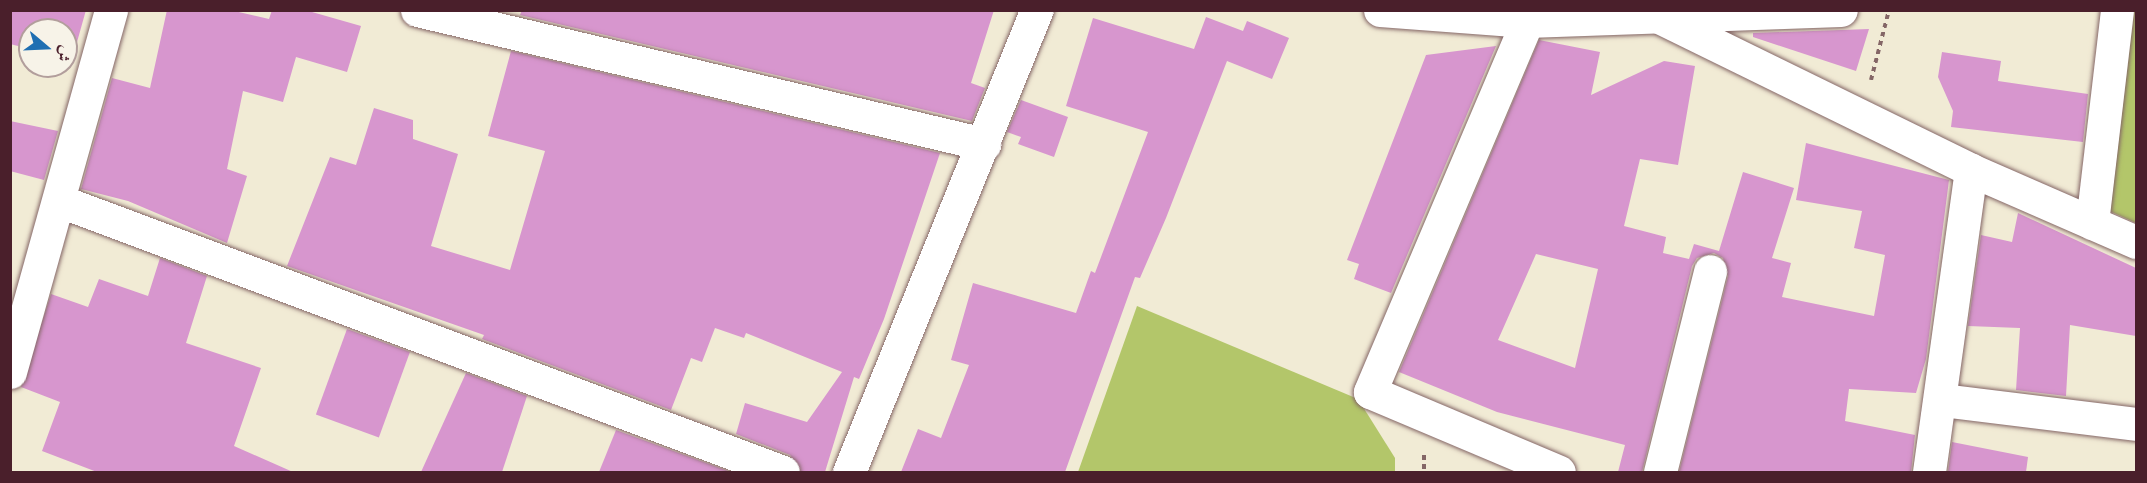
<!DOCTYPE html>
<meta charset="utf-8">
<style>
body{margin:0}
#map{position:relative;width:2147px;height:483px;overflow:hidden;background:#f1ebd5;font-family:Vollkorn,Amiri,serif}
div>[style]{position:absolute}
.green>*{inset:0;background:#b3c66a}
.building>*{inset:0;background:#d796ce;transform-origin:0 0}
.path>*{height:4px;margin-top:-2px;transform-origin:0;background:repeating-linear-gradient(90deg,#846666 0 4.5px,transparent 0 9px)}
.roads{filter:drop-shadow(0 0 2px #846666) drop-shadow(0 0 2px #846666)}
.minor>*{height:33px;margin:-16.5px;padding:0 16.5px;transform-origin:16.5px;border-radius:16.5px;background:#fff}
span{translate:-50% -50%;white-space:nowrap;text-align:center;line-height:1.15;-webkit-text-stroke:4.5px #f7f3e8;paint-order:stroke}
.frame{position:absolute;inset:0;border:12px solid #4a1f2b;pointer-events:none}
.north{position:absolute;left:18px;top:18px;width:60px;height:60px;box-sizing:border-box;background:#f7f3e8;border:2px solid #b29e9c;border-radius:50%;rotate:109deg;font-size:16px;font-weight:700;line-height:24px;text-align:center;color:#4a1f2b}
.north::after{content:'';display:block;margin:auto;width:21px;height:27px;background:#1f6fb2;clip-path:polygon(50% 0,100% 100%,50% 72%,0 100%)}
</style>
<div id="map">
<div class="green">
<div style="clip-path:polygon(2131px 11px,2136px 11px,2136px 223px,2105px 209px)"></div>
<div style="clip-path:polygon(1137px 306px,1358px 399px,1395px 458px,1395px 472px,1078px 472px)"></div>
</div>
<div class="building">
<div style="clip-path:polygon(10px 10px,86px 10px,72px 60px,66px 59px,66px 30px,30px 30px,30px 49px,10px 44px)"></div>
<div style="clip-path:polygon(167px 10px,230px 10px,269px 19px,272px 10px,305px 10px,361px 26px,347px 72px,296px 57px,283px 102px,243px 91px,227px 169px,247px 176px,227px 243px,128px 201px,81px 189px,112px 78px,150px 88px)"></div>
<div style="clip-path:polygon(522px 10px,994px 10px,971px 83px,985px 88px,972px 121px,520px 15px)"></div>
<div style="clip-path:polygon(1206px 17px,1243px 31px,1247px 21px,1289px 38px,1272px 79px,1227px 61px,1166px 218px,1140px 278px,1135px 277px,1065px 472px,901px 472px,918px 429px,941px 438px,969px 365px,951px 360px,973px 283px,1076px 313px,1091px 271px,1095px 273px,1148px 132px,1066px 106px,1093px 18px,1194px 49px)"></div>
<div style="clip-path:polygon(1869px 29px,1856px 71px,1753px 37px,1753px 33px)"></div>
<div style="clip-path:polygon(evenodd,1539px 40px,1600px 52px,1591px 95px,1664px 61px,1695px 66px,1678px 165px,1640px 159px,1624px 226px,1666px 237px,1663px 253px,1689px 259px,1694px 244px,1719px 251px,1743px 172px,1794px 188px,1772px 258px,1791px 263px,1782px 297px,1874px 316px,1885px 255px,1854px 248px,1862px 211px,1796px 200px,1806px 143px,1949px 180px,1926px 359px,1916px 393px,1849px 389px,1845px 421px,1915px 435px,1911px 472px,1679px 472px,1728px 276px,1723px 258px,1714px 253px,1697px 258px,1692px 266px,1642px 472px,1618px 472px,1625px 445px,1497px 412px,1399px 372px,1539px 40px,1536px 254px,1598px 269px,1575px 368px,1498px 340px,1536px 254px)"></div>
<div style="clip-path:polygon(1496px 46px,1391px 293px,1354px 279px,1359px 264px,1347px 260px,1426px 55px)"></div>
<div style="clip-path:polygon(511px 51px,940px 153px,884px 319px,859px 379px,854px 377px,825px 472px,801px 472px,790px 455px,736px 434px,745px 403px,807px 422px,842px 372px,746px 333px,744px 338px,715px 328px,702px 362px,691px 358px,671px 410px,482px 339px,484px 335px,287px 266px,330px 157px,356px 165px,374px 108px,413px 120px,413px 139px,458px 154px,431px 246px,510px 270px,545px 151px,488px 136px)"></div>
<div style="clip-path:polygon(1942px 52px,2001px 61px,1998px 81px,2088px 94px,2083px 142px,1951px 127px,1953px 111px,1938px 77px)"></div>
<div style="clip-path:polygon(1021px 100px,1068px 117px,1054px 157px,1018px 144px,1021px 137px,1007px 132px)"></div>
<div style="clip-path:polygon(10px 121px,58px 131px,44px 180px,10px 171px)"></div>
<div style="clip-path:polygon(2018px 213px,2136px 268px,2136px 336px,2070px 325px,2066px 396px,2016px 390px,2020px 328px,1968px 326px,1981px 235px,2012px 242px)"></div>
<div style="clip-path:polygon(160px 258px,207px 276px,186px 343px,261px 368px,234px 446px,293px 472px,97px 472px,42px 451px,60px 402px,21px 387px,51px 294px,88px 307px,99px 279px,148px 296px)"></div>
<div style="left:347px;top:329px;width:67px;height:91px;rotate:20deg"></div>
<div style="clip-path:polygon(466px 373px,527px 396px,502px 472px,421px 472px)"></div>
<div style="clip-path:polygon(616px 430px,731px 472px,599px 472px)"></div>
<div style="clip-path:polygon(1952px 442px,2028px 457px,2026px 472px,1948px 472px)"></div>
</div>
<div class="path">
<div style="left:1871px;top:80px;width:72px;rotate:-75.6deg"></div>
<div style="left:1424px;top:455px;width:17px;rotate:90deg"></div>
</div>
<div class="roads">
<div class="minor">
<div style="left:417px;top:10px;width:583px;rotate:13.3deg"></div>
<div style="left:1380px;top:10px;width:147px;rotate:4.3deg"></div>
<div style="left:1527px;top:21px;width:314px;rotate:-2deg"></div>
<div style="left:1532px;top:10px;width:415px;rotate:113deg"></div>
<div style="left:1370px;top:392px;width:205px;rotate:22.9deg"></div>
<div style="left:1659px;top:17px;width:347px;rotate:26.1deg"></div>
<div style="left:1971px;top:170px;width:180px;rotate:23.6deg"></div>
<div style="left:60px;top:201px;width:772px;rotate:20.55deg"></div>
<div style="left:2092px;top:223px;width:214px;rotate:-83.3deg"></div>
<div style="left:10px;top:372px;width:376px;rotate:-74.4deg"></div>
<div style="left:1941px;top:400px;width:196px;rotate:7deg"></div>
<div style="left:849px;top:472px;width:499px;rotate:-67.9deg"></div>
<div style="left:1660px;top:472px;width:207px;rotate:-76deg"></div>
<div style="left:1929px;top:472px;width:305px;rotate:-82.1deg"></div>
</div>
</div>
<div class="frame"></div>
<div class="north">ش</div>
</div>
